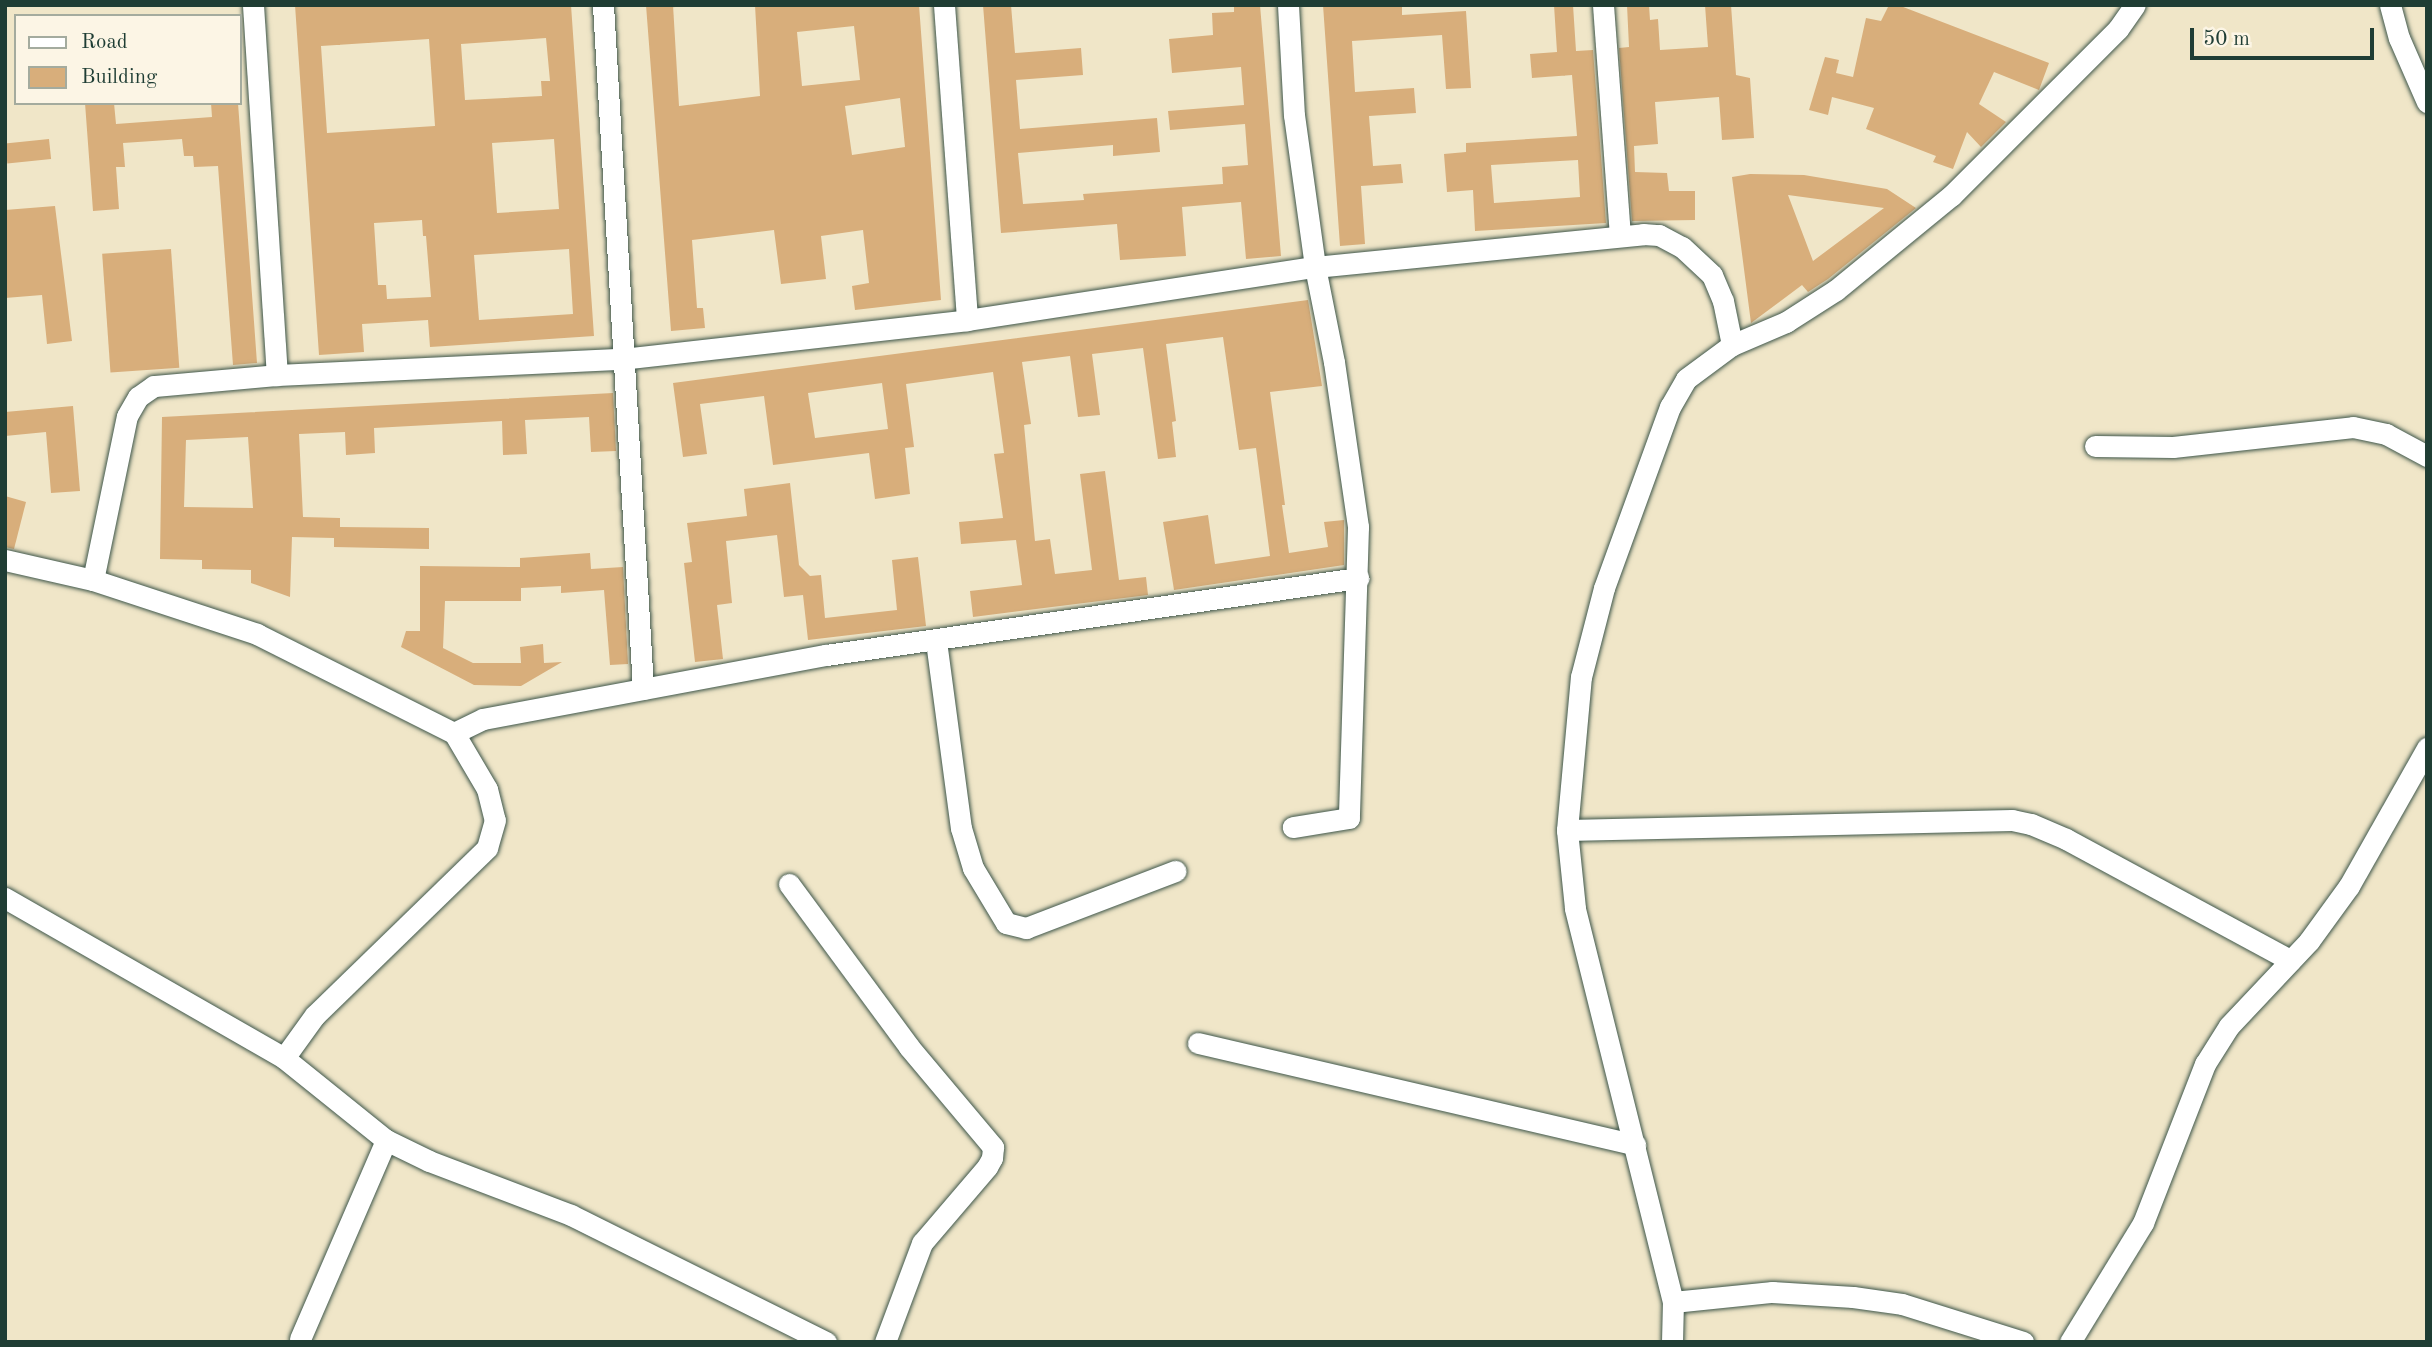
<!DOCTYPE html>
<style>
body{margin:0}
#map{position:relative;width:2432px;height:1347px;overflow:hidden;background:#f0e6c8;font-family:"Old Standard TT",serif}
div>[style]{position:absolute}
.building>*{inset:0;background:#d8ae7b;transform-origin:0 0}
.roads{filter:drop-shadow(0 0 2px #3e564a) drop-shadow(0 0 2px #3e564a)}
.street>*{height:21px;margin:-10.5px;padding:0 10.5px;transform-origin:10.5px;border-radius:10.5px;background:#fff}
span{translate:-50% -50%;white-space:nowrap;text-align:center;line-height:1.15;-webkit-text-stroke:6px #fcf5e5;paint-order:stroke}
.frame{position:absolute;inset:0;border:7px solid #1f3d34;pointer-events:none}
.legend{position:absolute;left:14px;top:14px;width:228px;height:91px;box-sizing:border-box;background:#fcf5e5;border:2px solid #a4ab9e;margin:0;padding:9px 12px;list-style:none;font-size:21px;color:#1f3d34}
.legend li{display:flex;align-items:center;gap:14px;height:35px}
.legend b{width:35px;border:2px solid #a4ab9e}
.scale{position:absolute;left:2190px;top:28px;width:184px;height:32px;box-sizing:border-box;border:4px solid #1f3d34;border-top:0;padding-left:9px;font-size:21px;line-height:24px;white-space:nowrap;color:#1f3d34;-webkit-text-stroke:5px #fcf5e5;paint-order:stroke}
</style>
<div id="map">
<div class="building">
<div style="clip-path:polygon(evenodd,295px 5px,571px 5px,594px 336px,430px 347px,428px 320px,362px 324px,364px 352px,319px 355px,295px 5px,546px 38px,550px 81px,541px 81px,542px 96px,465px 100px,461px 44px,546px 38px,295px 5px,429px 39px,435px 126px,327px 133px,321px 46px,429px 39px,295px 5px,554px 139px,559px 209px,497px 213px,492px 143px,554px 139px,295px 5px,422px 220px,423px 236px,426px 236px,431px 297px,387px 299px,386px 285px,378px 285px,374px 223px,422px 220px,295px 5px,569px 249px,573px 314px,479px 320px,474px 255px,569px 249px)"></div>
<div style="clip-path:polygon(evenodd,646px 5px,673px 5px,679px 106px,760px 96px,755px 5px,919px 5px,941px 300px,855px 310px,852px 286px,869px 283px,863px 230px,821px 236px,826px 279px,781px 284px,774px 230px,692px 240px,697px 308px,703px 308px,705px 328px,671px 331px,646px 5px,854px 26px,860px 80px,802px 86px,797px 32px,854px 26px,646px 5px,900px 98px,905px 147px,852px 155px,845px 106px,900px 98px)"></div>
<div style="clip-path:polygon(983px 5px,1011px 5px,1015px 53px,1081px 48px,1083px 75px,1016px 80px,1020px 129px,1157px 118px,1160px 152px,1113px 156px,1113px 145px,1018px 153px,1023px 204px,1084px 200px,1083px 194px,1223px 184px,1222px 167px,1248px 165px,1245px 124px,1170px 130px,1168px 111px,1244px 105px,1241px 67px,1172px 73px,1169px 39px,1213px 35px,1212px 13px,1234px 12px,1234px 5px,1260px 5px,1281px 256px,1246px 259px,1241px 202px,1182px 207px,1186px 256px,1120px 260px,1117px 224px,1001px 233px)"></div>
<div style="clip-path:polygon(1323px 5px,1402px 5px,1402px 15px,1466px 11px,1471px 88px,1446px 89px,1442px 35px,1352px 41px,1355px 92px,1414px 88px,1416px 113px,1369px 116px,1373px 166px,1401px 164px,1403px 183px,1361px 186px,1365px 244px,1340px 246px)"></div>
<div style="clip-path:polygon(evenodd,1554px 5px,1573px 5px,1576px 51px,1593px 50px,1606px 223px,1475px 231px,1473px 190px,1447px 192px,1444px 154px,1466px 152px,1466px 143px,1577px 136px,1572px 75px,1532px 78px,1530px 54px,1557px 52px,1554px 5px,1578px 160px,1580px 197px,1494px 203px,1491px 165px,1578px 160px)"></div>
<div style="clip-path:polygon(1627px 5px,1649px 5px,1650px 20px,1658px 19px,1660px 50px,1708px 47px,1705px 5px,1731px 5px,1736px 75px,1750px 78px,1754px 138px,1722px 140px,1719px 97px,1655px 102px,1658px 144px,1634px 146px,1635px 172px,1667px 173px,1669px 191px,1695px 191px,1695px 220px,1632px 221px,1619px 48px,1629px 47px)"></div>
<div style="clip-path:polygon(1889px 5px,1898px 5px,2049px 63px,2039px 90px,1994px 72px,1979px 104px,2006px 122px,1981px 147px,1967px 132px,1953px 169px,1933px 162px,1936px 156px,1866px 129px,1874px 108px,1832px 97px,1828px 115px,1809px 110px,1825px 57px,1839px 60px,1836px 73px,1853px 77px,1866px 18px,1881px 21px)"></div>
<div style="clip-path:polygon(85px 103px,114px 103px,116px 124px,212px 117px,211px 103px,238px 103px,257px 363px,233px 365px,218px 166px,194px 167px,193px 156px,184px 156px,182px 139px,123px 143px,125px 167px,116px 167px,119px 209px,93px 211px)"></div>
<div style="left:49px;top:139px;width:20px;height:44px;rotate:84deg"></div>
<div style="clip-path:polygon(evenodd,1750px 174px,1804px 175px,1887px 189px,1916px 208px,1828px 279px,1808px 292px,1802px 285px,1751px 323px,1732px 177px,1750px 174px,1788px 195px,1884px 208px,1813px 261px,1788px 195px)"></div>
<div style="clip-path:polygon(55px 206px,72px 341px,47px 344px,42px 295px,5px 298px,5px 210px)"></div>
<div style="left:171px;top:249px;width:119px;height:69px;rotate:86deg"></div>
<div style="clip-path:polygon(evenodd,1308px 300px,1322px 386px,1270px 392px,1285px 505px,1282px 505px,1289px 553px,1328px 547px,1324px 522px,1344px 520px,1344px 565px,1174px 590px,1163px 522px,1208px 515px,1215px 564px,1270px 556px,1256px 448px,1239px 450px,1223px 337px,1166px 344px,1176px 421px,1172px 422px,1176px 457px,1158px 459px,1143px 348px,1092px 354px,1100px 415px,1078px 417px,1070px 356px,1022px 362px,1031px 424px,1024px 425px,1035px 541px,1050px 539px,1055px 574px,1092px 570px,1080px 474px,1105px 471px,1119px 580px,1146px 577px,1148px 595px,973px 617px,970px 591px,1022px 585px,1016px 540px,961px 544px,959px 522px,1003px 518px,994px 454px,1004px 453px,993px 372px,906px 384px,914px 447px,905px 448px,910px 494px,875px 499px,869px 453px,773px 465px,764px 396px,700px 404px,707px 454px,683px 457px,673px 383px,1308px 300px,882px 383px,888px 429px,815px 438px,808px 393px,882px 383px)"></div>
<div style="clip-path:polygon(evenodd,613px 393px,616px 451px,591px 452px,589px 417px,525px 420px,527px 454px,503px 455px,502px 421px,374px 428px,375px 453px,346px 455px,345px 432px,299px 434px,303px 517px,340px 518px,340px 527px,429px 528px,429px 549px,334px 547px,334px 538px,292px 537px,290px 597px,251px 583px,251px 570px,202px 569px,202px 560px,160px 559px,162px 417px,613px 393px,248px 437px,253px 508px,184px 507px,186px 440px,248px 437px)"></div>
<div style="clip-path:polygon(73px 406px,80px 491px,51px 493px,46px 432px,5px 436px,5px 412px)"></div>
<div style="clip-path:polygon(790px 483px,799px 565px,810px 576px,821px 575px,825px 618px,897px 610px,892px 560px,918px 557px,926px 626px,808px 640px,803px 595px,784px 597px,777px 535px,726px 541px,732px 603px,717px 605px,723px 659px,695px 662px,684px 563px,692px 562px,687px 523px,747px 516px,744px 489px)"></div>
<div style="clip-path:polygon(5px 496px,26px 502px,14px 549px,5px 547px)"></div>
<div style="clip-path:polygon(590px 553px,591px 569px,623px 567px,628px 664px,610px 665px,604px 590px,561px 593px,561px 586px,521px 588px,521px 601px,445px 601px,443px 648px,473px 663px,521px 663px,520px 647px,543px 644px,544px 663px,562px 662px,521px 686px,474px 685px,401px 647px,406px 631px,420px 631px,420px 566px,520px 567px,520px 558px)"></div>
</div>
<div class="roads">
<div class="street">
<div style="left:253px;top:5px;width:371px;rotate:86.3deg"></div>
<div style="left:277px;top:375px;width:345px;rotate:-2.7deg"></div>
<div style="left:622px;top:359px;width:347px;rotate:-6.4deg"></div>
<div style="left:967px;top:320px;width:352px;rotate:-8.7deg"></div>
<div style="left:1315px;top:267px;width:330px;rotate:-5.7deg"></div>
<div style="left:1643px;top:234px;width:16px;rotate:4deg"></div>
<div style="left:1659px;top:235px;width:26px;rotate:28deg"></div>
<div style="left:1682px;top:247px;width:41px;rotate:43deg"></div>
<div style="left:1712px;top:275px;width:28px;rotate:67deg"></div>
<div style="left:1723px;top:301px;width:45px;rotate:78.4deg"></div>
<div style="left:603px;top:5px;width:685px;rotate:86.65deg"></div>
<div style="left:944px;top:5px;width:316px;rotate:85.8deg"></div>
<div style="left:1288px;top:5px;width:110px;rotate:86.9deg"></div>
<div style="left:1294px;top:115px;width:153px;rotate:82.1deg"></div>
<div style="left:1315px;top:267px;width:97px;rotate:78.7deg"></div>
<div style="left:1334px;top:362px;width:167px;rotate:81.7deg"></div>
<div style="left:1358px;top:527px;width:291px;rotate:91.8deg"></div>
<div style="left:1349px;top:818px;width:57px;rotate:170.9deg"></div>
<div style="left:1603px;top:5px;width:231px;rotate:85.8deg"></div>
<div style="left:2390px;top:5px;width:34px;rotate:75deg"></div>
<div style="left:2399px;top:38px;width:70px;rotate:66.4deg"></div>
<div style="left:2095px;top:446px;width:78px;rotate:0.7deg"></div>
<div style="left:2173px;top:447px;width:181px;rotate:-6.3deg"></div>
<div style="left:2353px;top:427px;width:34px;rotate:12deg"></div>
<div style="left:2386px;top:434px;width:47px;rotate:28.2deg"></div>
<div style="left:5px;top:560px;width:90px;rotate:12.8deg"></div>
<div style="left:93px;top:580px;width:173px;rotate:18.2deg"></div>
<div style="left:257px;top:634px;width:220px;rotate:26.7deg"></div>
<div style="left:454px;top:733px;width:65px;rotate:59.5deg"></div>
<div style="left:487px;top:789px;width:32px;rotate:76deg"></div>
<div style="left:495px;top:820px;width:29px;rotate:106deg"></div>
<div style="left:487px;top:848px;width:240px;rotate:135.8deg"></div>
<div style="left:315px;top:1015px;width:53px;rotate:125.8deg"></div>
<div style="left:93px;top:580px;width:167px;rotate:-78.3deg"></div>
<div style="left:127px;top:416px;width:22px;rotate:-60deg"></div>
<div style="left:138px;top:397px;width:19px;rotate:-35deg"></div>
<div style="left:154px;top:386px;width:123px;rotate:-5.1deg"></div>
<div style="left:936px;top:641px;width:189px;rotate:82.4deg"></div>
<div style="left:961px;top:828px;width:42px;rotate:73.3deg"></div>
<div style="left:973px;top:868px;width:64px;rotate:59deg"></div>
<div style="left:1006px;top:923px;width:21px;rotate:14deg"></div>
<div style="left:1026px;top:928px;width:160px;rotate:-20.9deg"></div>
<div style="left:454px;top:733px;width:32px;rotate:-26deg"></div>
<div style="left:483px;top:719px;width:349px;rotate:-10.6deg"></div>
<div style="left:826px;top:655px;width:538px;rotate:-8.24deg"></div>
<div style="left:1567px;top:830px;width:445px;rotate:-1.3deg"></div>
<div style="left:2012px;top:820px;width:19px;rotate:12deg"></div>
<div style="left:2031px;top:824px;width:38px;rotate:23deg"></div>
<div style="left:2066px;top:839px;width:255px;rotate:28.4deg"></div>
<div style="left:789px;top:884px;width:202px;rotate:53.6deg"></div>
<div style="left:909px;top:1047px;width:131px;rotate:50deg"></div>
<div style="left:993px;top:1147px;width:11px;rotate:95deg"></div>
<div style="left:992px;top:1158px;width:10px;rotate:119deg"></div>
<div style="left:987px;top:1167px;width:100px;rotate:130.5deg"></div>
<div style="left:922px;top:1243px;width:106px;rotate:110.5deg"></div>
<div style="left:5px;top:898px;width:322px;rotate:29.8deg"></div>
<div style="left:284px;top:1058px;width:131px;rotate:38.8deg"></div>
<div style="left:386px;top:1140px;width:48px;rotate:26deg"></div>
<div style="left:429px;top:1161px;width:152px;rotate:20.8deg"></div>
<div style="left:571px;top:1215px;width:285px;rotate:26.5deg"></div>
<div style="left:1198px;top:1043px;width:449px;rotate:13.1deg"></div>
<div style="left:1673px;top:1302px;width:100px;rotate:-5.8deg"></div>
<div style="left:1772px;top:1292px;width:81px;rotate:3.5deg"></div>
<div style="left:1853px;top:1297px;width:49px;rotate:8.1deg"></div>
<div style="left:1902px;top:1304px;width:127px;rotate:17.4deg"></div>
<div style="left:300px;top:1339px;width:217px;rotate:-66.6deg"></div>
<div style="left:1672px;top:1342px;width:40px;rotate:-88.6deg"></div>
<div style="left:1673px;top:1302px;width:406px;rotate:-104deg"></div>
<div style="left:1575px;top:908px;width:78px;rotate:-95.9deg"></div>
<div style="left:1567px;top:830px;width:154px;rotate:-84.8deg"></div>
<div style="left:1581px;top:677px;width:92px;rotate:-75.5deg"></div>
<div style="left:1604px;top:588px;width:193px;rotate:-70deg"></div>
<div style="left:1670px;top:407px;width:32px;rotate:-60deg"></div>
<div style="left:1686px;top:379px;width:57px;rotate:-36.5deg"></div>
<div style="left:1732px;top:345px;width:59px;rotate:-23.1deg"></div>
<div style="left:1786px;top:322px;width:59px;rotate:-32.6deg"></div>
<div style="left:1836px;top:290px;width:149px;rotate:-39.3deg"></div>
<div style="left:1951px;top:196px;width:236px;rotate:-45deg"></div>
<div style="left:2118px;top:29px;width:29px;rotate:-55deg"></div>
<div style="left:2070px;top:1342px;width:140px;rotate:-58.5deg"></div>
<div style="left:2143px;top:1223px;width:171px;rotate:-68.7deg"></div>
<div style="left:2205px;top:1064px;width:45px;rotate:-57.7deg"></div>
<div style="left:2229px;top:1026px;width:117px;rotate:-46.7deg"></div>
<div style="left:2309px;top:941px;width:68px;rotate:-54deg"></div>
<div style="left:2349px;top:886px;width:159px;rotate:-60.5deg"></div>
</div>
</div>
<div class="frame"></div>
<ul class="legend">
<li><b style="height:9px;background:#fff"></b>Road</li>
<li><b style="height:19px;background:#d8ae7b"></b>Building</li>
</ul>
<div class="scale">50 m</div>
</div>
